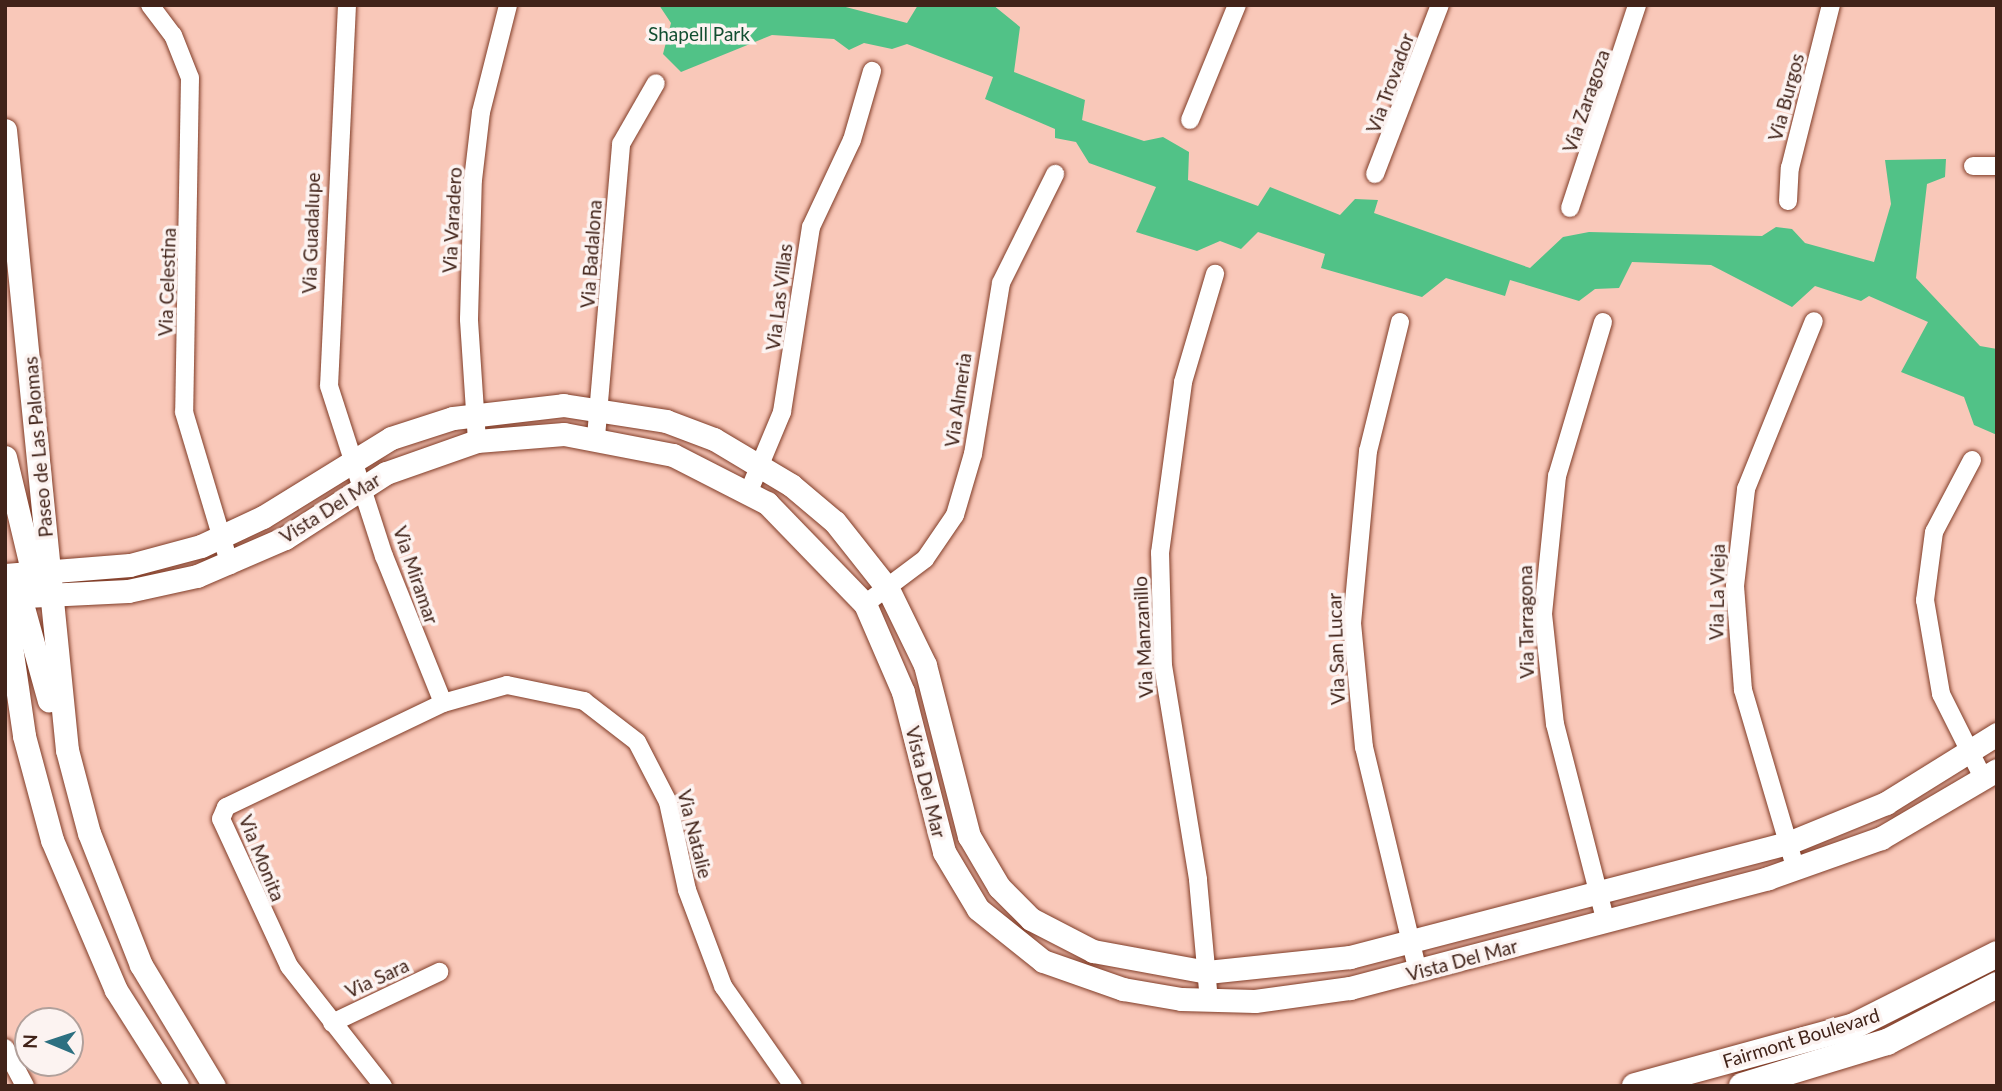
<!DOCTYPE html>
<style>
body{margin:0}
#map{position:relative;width:2002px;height:1091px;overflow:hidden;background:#f9c8b9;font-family:Lato,sans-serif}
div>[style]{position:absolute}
.green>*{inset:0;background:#51c287}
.roads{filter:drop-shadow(0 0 2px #803c27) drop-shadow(0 0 2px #803c27)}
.minor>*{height:18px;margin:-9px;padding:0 9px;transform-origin:9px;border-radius:9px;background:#fff}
.tertiary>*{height:23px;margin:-11.5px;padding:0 11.5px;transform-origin:11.5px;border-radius:11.5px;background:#fff}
.secondary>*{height:26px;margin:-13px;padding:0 13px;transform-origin:13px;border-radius:13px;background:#fff}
span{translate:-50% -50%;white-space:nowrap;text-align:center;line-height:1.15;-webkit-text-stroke:7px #fcf3f1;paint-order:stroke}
.park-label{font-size:19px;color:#124e31}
.street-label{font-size:19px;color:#412319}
.frame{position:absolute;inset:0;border:7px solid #412319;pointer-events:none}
.north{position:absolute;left:14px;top:1007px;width:70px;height:70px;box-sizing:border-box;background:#fcf3f1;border:2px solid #b1a09b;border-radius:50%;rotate:272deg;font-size:19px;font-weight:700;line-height:28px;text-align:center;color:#412319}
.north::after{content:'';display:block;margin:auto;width:24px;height:32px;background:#2d7081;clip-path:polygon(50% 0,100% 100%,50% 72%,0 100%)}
</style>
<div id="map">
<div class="green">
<div style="clip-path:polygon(659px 5px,838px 5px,907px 23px,918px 5px,993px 5px,1020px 27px,1014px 72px,1085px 100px,1082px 120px,1144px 141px,1163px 137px,1189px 152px,1188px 180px,1258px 206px,1270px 187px,1340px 215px,1355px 199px,1378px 200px,1374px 213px,1530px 268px,1563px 237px,1589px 232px,1762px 236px,1776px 227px,1792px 229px,1805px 243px,1874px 262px,1891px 204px,1885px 160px,1946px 159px,1945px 177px,1927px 184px,1916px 278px,1980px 346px,1997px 349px,1997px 435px,1974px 425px,1964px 397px,1901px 372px,1928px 322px,1869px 296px,1861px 301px,1815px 286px,1792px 307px,1711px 265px,1632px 262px,1619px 288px,1595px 289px,1579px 301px,1510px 280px,1505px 296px,1446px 278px,1422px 297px,1321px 268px,1325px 254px,1258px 232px,1241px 249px,1220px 241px,1197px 251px,1136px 232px,1156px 187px,1089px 163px,1076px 142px,1055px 138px,1055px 129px,985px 99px,993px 77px,907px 44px,892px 49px,864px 43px,849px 50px,834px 39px,772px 35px,681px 72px,663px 54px,671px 23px)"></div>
</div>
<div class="roads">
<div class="minor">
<div style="left:150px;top:5px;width:38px;rotate:53deg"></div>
<div style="left:173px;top:35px;width:46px;rotate:68.4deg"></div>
<div style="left:190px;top:78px;width:334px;rotate:91deg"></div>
<div style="left:184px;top:412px;width:160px;rotate:73.3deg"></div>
<div style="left:347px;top:5px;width:381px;rotate:92.7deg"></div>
<div style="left:329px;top:386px;width:179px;rotate:72.1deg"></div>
<div style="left:384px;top:556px;width:158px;rotate:68.1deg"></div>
<div style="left:1190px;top:120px;width:124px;rotate:-67.8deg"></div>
<div style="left:1973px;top:166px;width:24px"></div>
<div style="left:1375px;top:174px;width:181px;rotate:-69deg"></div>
<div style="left:1788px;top:201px;width:33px;rotate:-87deg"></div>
<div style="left:1790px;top:168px;width:168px;rotate:-75.9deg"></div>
<div style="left:1570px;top:208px;width:214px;rotate:-71.7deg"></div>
<div style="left:1400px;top:322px;width:133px;rotate:103.9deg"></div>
<div style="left:1368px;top:451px;width:173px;rotate:95.3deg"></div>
<div style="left:1352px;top:623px;width:125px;rotate:84.5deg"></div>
<div style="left:1364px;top:747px;width:231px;rotate:76.5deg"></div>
<div style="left:1603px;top:322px;width:161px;rotate:106.6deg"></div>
<div style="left:1557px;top:476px;width:139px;rotate:95.8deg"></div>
<div style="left:1543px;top:614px;width:111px;rotate:83.8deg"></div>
<div style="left:1555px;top:724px;width:204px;rotate:75.6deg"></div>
<div style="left:596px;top:437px;width:294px;rotate:-85.1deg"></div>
<div style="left:621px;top:144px;width:70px;rotate:-60.2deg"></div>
<div style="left:477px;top:441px;width:122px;rotate:-93.8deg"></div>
<div style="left:469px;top:319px;width:139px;rotate:-88.4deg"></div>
<div style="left:473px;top:180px;width:68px;rotate:-83.3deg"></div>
<div style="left:481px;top:112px;width:110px;rotate:-75.8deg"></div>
<div style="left:1972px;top:460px;width:81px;rotate:117.8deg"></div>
<div style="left:1934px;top:532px;width:69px;rotate:97.5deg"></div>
<div style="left:1925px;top:600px;width:95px;rotate:80.3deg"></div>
<div style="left:1941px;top:694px;width:94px;rotate:63.4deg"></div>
<div style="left:749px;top:491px;width:86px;rotate:-67.3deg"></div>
<div style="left:782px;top:412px;width:187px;rotate:-81.1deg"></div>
<div style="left:811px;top:227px;width:96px;rotate:-64.8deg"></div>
<div style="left:852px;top:140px;width:72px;rotate:-73.8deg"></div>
<div style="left:865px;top:604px;width:75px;rotate:-36.9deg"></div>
<div style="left:925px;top:559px;width:53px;rotate:-55.7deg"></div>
<div style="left:955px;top:515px;width:64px;rotate:-73.6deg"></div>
<div style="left:973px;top:454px;width:173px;rotate:-80.7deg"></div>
<div style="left:1001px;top:283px;width:122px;rotate:-63.6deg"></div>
<div style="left:1796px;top:870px;width:188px;rotate:-106.4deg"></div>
<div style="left:1743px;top:690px;width:104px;rotate:-94.4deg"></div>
<div style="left:1735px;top:586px;width:98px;rotate:-83.5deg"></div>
<div style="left:1746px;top:489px;width:181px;rotate:-68deg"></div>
<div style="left:1209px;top:1001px;width:122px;rotate:-95.2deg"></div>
<div style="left:1198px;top:879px;width:216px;rotate:-99.3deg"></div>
<div style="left:1163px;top:666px;width:113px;rotate:-91.5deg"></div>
<div style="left:1160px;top:553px;width:173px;rotate:-82.3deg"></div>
<div style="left:1183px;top:382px;width:113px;rotate:-73.5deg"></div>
<div style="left:332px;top:1023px;width:119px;rotate:-25.5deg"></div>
<div style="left:5px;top:1048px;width:43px;rotate:62.2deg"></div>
<div style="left:383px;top:1086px;width:152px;rotate:-128.1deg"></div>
<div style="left:289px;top:966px;width:162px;rotate:-114.8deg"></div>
<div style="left:221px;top:819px;width:13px;rotate:-67deg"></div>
<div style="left:226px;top:807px;width:241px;rotate:-25.6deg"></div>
<div style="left:443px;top:703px;width:66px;rotate:-15.7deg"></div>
<div style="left:507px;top:685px;width:79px;rotate:11.7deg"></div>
<div style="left:584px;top:701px;width:67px;rotate:37.7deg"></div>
<div style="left:637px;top:742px;width:68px;rotate:62.7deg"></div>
<div style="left:668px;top:802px;width:90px;rotate:77.8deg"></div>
<div style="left:687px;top:890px;width:103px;rotate:69.4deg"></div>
<div style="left:723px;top:986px;width:122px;rotate:55deg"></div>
</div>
<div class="tertiary">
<div style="left:5px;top:130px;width:623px;rotate:84.29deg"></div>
<div style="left:67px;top:750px;width:86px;rotate:75.2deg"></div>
<div style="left:89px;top:833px;width:142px;rotate:68.5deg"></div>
<div style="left:141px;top:965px;width:141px;rotate:58.9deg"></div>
<div style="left:5px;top:457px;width:134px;rotate:76.6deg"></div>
<div style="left:5px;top:575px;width:125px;rotate:-4.6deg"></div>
<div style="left:130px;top:565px;width:73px;rotate:-15deg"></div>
<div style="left:201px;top:546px;width:68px;rotate:-25.1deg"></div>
<div style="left:263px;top:517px;width:150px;rotate:-31.7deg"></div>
<div style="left:391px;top:438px;width:65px;rotate:-17.9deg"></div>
<div style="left:453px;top:418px;width:111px;rotate:-6.7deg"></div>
<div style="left:563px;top:405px;width:104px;rotate:8.8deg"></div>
<div style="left:666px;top:421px;width:51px;rotate:20.6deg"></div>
<div style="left:714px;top:439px;width:90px;rotate:30.9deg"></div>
<div style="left:791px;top:485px;width:57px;rotate:40.1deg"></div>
<div style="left:835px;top:522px;width:85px;rotate:51.7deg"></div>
<div style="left:888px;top:589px;width:85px;rotate:64deg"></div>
<div style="left:925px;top:665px;width:177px;rotate:75.6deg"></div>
<div style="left:969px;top:836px;width:59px;rotate:59.5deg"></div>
<div style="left:999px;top:887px;width:45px;rotate:45deg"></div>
<div style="left:1031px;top:919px;width:70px;rotate:27.3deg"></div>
<div style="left:1093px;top:951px;width:116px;rotate:10.4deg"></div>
<div style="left:1207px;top:972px;width:144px;rotate:-6deg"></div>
<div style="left:1350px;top:957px;width:453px;rotate:-14.6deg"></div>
<div style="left:1788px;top:843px;width:106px;rotate:-22.2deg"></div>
<div style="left:1886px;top:803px;width:131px;rotate:-31.9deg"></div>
<div style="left:16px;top:582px;width:123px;rotate:74.5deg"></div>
<div style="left:5px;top:597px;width:123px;rotate:-2.8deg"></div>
<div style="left:128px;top:591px;width:71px;rotate:-12.3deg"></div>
<div style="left:197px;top:576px;width:96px;rotate:-23.4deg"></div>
<div style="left:285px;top:538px;width:120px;rotate:-32.8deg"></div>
<div style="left:386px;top:473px;width:96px;rotate:-19.4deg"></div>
<div style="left:477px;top:441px;width:87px;rotate:-4.6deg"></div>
<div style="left:564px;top:434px;width:111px;rotate:10.9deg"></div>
<div style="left:673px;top:455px;width:106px;rotate:27.1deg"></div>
<div style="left:767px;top:503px;width:141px;rotate:45.9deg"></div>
<div style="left:865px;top:604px;width:96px;rotate:66.6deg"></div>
<div style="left:903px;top:692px;width:165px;rotate:75.6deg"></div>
<div style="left:944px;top:852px;width:66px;rotate:59.2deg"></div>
<div style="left:978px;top:909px;width:83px;rotate:38.7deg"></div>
<div style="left:1043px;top:961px;width:85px;rotate:19.3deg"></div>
<div style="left:1123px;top:989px;width:59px;rotate:9.8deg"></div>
<div style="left:1181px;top:999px;width:74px;rotate:1.5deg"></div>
<div style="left:1255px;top:1001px;width:96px;rotate:-7.8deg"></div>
<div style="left:1350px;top:988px;width:432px;rotate:-14.7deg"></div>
<div style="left:1768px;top:878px;width:120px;rotate:-19.5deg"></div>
<div style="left:1881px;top:838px;width:134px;rotate:-30.4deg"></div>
<div style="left:5px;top:605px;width:132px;rotate:81.7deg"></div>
<div style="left:24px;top:736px;width:108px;rotate:74.9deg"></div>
<div style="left:52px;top:840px;width:163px;rotate:66.9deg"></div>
<div style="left:116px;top:990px;width:114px;rotate:57.6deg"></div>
</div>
<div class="secondary">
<div style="left:1635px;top:1086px;width:227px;rotate:-15.3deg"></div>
<div style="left:1854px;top:1026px;width:160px;rotate:-26.7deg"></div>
<div style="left:1742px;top:1086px;width:152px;rotate:-16.9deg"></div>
<div style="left:1887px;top:1042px;width:124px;rotate:-27.4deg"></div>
</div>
</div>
<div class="park-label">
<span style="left:699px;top:34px">Shapell Park</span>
</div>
<div class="street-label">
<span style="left:1390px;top:83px;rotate:-70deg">Via Trovador</span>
<span style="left:1786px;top:97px;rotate:-75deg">Via Burgos</span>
<span style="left:1586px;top:101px;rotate:-71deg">Via Zaragoza</span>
<span style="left:452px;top:220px;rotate:-87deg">Via Varadero</span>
<span style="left:311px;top:233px;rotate:-88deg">Via Guadalupe</span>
<span style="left:591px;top:254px;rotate:-86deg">Via Badalona</span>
<span style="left:167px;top:282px;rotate:-88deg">Via Celestina</span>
<span style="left:779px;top:297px;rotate:-83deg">Via Las Villas</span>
<span style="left:958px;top:400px;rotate:-82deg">Via Almeria</span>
<span style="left:38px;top:447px;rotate:-95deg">Paseo de Las Palomas</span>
<span style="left:330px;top:508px;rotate:-32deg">Vista Del Mar</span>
<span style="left:416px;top:575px;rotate:71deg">Via Miramar</span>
<span style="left:1717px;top:592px;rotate:-89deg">Via La Vieja</span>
<span style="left:1526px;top:622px;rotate:-91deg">Via Tarragona</span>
<span style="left:1143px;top:637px;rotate:-93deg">Via Manzanillo</span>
<span style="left:1336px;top:649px;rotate:-92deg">Via San Lucar</span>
<span style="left:926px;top:782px;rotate:76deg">Vista Del Mar</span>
<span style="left:695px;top:834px;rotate:76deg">Via Natalie</span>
<span style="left:262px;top:858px;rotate:68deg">Via Monita</span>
<span style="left:1462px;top:960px;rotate:-15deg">Vista Del Mar</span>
<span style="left:377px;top:978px;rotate:-25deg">Via Sara</span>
<span style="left:1801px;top:1038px;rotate:-17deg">Fairmont Boulevard</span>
</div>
<div class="frame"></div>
<div class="north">N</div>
</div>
